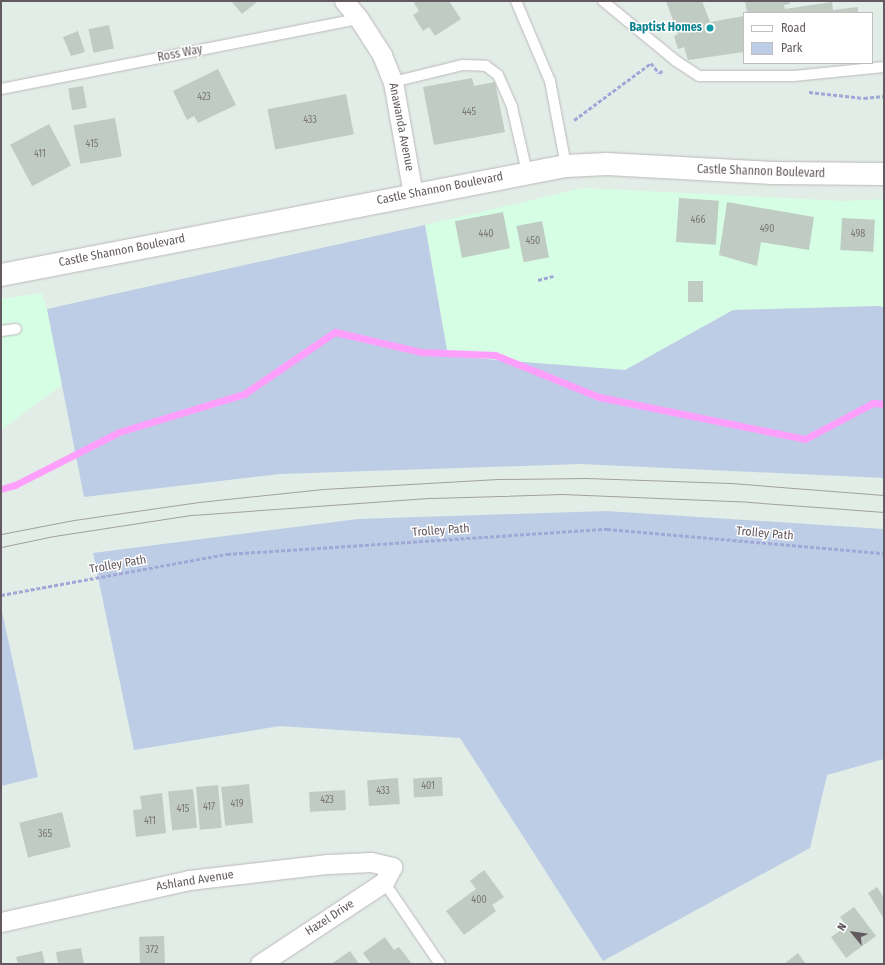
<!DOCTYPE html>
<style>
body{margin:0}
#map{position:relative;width:885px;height:965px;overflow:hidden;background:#e1ede6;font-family:"Fira Sans Condensed",sans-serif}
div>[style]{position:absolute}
.commercial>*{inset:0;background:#d6fee4}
.green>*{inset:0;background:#bdcde5}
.stream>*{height:7px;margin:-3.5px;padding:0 3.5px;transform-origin:3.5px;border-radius:3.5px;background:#ff9ffc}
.building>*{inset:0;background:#c0cbc3;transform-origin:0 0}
.path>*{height:2.5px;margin-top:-1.25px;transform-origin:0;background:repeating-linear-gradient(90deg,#a0a8d7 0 4px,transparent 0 6px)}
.roads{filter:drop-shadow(0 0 1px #beb7bc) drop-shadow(0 0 1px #beb7bc)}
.service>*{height:10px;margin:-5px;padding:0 5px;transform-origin:5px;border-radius:5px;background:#fff}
.minor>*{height:19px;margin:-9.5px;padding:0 9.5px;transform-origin:9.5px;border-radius:9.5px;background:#fff}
.tertiary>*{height:22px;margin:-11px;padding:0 11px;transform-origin:11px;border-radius:11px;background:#fff}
.tram>*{height:1px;margin:-0.5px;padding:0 0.5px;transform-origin:0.5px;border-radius:0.5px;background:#a3a0a2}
.dots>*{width:11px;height:11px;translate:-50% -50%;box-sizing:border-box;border:2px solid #fff;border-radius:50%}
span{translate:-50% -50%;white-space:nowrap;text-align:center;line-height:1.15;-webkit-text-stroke:3px #fff;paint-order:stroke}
.number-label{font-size:10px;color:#7a767a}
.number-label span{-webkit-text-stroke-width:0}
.culture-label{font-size:12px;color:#0d838f;font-weight:700}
.right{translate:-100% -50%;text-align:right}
.street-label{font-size:12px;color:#635a61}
.frame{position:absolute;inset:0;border:2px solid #635a61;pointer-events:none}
.legend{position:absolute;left:743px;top:12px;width:130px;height:52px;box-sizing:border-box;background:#fff;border:1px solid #c1bdc0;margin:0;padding:5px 7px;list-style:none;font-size:12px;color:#635a61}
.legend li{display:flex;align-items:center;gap:8px;height:20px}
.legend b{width:20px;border:1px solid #c1bdc0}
.north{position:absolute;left:833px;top:913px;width:40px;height:40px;-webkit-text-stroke:3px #fff;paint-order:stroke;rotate:299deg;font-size:11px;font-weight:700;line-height:16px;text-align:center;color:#635a61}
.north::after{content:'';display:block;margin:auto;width:14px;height:18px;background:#635a61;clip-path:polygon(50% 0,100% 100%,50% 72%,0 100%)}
</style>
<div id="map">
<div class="commercial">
<div style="clip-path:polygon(583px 188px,844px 201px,884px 199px,884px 308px,880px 306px,733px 310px,625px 370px,448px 356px,425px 225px)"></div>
<div style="clip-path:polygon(42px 293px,47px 309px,62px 385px,1px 430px,1px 299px)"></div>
</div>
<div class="green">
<div style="clip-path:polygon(425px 225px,448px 356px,625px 370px,733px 310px,880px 306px,884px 308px,884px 478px,581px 464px,280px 474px,84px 497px,47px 309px)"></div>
<div style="clip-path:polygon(606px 511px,884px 529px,884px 759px,827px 775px,810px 848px,603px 961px,460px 738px,280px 726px,134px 750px,93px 553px,358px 519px)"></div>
<div style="clip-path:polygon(1px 607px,38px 777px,1px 786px)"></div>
</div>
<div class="stream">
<div style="left:1px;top:489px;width:15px;rotate:-16deg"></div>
<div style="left:15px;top:485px;width:117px;rotate:-27deg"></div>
<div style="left:119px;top:432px;width:131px;rotate:-16.9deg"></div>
<div style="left:244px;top:394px;width:110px;rotate:-34.3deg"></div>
<div style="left:335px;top:332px;width:88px;rotate:13.1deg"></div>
<div style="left:421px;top:352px;width:74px;rotate:2.3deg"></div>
<div style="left:495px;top:355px;width:112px;rotate:22deg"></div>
<div style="left:599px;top:397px;width:210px;rotate:11.5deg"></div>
<div style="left:805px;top:439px;width:77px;rotate:-27.9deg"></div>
<div style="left:873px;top:403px;width:11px;rotate:5deg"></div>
</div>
<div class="building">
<div style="clip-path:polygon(231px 1px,258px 1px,242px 14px)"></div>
<div style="clip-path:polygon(417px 1px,449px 1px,461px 19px,435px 36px,429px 27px,423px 31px,413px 15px,419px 11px,414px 3px)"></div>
<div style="clip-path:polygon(666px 1px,702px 1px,710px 22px,744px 16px,744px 52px,688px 60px,684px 47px,678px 49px,674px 36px,678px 34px)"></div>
<div style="clip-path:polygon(745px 1px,789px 1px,790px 4px,784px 5px,785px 9px,832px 2px,833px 10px,858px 7px,858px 13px,747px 13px)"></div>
<div style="left:109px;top:25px;width:24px;height:21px;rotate:78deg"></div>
<div style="clip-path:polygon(78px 31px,85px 52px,71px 56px,63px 37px)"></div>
<div style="clip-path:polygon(218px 69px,236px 105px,198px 123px,194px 116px,187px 120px,173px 91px)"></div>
<div style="clip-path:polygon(472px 78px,474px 86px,495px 82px,505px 132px,434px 145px,423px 87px)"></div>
<div style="left:83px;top:86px;width:22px;height:15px;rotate:80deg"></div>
<div style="left:346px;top:94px;width:41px;height:80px;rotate:79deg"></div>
<div style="left:115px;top:118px;width:39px;height:42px;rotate:80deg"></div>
<div style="left:49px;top:124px;width:47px;height:44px;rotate:62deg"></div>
<div style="left:679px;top:198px;width:40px;height:44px;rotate:4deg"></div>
<div style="clip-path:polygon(727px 202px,814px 217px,809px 250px,761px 242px,757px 266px,719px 255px)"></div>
<div style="left:503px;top:212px;width:37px;height:49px;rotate:79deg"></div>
<div style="left:842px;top:218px;width:33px;height:32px;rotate:3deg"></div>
<div style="left:542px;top:221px;width:37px;height:26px;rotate:79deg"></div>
<div style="left:688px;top:281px;width:15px;height:21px"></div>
<div style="left:442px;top:777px;width:19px;height:29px;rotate:87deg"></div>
<div style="left:398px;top:778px;width:26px;height:31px;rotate:86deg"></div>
<div style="left:249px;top:784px;width:39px;height:28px;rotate:84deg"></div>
<div style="left:218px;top:785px;width:43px;height:22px;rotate:85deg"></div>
<div style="left:193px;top:789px;width:39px;height:25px;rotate:84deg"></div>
<div style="left:345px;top:790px;width:20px;height:36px;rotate:87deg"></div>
<div style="clip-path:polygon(162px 793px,166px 833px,136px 837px,133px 810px,142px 809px,140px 796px)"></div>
<div style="left:62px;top:812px;width:36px;height:44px;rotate:76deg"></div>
<div style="clip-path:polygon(484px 870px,504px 897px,492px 905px,496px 911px,464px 935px,446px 911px,476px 889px,470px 881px)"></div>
<div style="clip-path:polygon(877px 887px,884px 898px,884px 919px,868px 893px)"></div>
<div style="clip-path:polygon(854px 907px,876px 936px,846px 958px,831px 937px,847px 926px,840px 917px)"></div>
<div style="left:164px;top:936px;width:28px;height:25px;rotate:88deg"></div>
<div style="clip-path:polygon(385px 937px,394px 950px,399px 947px,412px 964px,371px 964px,363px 953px)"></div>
<div style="clip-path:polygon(81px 948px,84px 964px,58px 964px,56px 952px)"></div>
<div style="clip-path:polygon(42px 951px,45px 964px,18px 964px,16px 957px)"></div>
<div style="clip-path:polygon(350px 951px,359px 964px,331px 964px)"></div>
<div style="clip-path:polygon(798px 953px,806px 964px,784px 964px)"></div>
</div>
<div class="path">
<div style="left:809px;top:92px;width:55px;rotate:6.2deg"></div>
<div style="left:864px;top:98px;width:20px;rotate:-6deg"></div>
<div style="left:574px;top:120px;width:96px;rotate:-36.5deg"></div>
<div style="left:651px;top:63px;width:13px;rotate:51deg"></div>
<div style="left:659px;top:73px;width:4px;rotate:-34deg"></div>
<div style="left:538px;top:280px;width:16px;rotate:-15deg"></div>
<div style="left:1px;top:595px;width:230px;rotate:-10.3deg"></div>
<div style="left:227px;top:554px;width:381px;rotate:-3.8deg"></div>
<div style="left:607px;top:529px;width:278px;rotate:5deg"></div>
</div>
<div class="roads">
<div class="service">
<div style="left:516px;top:1px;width:87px;rotate:67deg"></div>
<div style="left:550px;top:81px;width:86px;rotate:79.3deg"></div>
<div style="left:603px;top:1px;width:94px;rotate:39.4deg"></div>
<div style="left:676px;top:61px;width:27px;rotate:33deg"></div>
<div style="left:699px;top:76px;width:95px"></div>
<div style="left:794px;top:76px;width:90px;rotate:-5.7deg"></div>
<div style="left:393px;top:82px;width:72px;rotate:-13.7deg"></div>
<div style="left:463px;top:65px;width:23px;rotate:2deg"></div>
<div style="left:486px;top:66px;width:15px;rotate:37deg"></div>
<div style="left:498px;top:75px;width:35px;rotate:66deg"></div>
<div style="left:512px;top:107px;width:67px;rotate:77deg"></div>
<div style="left:1px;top:89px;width:365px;rotate:-11.1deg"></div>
<div style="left:1px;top:331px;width:15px;rotate:-8deg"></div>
<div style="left:384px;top:882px;width:99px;rotate:55.7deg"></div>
</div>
<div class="minor">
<div style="left:344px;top:1px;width:23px;rotate:50deg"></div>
<div style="left:359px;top:19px;width:43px;rotate:57.4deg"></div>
<div style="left:382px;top:55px;width:29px;rotate:68deg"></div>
<div style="left:393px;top:82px;width:114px;rotate:79.9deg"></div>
<div style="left:1px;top:922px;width:193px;rotate:-12.6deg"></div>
<div style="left:189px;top:880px;width:140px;rotate:-6.6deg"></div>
<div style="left:328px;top:864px;width:43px;rotate:-2.7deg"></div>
<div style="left:371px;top:862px;width:22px;rotate:13deg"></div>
<div style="left:392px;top:867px;width:17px;rotate:118deg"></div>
<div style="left:384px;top:882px;width:149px;rotate:146.5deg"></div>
</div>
<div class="tertiary">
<div style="left:1px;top:275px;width:575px;rotate:-10.92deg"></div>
<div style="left:566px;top:166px;width:41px;rotate:-2.8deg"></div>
<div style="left:607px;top:164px;width:166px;rotate:3.1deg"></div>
<div style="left:773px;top:173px;width:111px;rotate:0.5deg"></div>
</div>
</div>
<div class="tram">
<div style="left:1px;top:534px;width:74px;rotate:-10.9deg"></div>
<div style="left:74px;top:520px;width:126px;rotate:-8.2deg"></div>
<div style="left:199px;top:502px;width:125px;rotate:-6deg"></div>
<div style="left:323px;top:489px;width:175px;rotate:-3.3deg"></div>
<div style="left:498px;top:479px;width:88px;rotate:-0.7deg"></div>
<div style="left:586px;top:478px;width:145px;rotate:2deg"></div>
<div style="left:731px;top:483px;width:153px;rotate:4.5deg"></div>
<div style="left:1px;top:547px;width:54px;rotate:-11.7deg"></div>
<div style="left:54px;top:536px;width:140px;rotate:-8.7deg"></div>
<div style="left:192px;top:515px;width:240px;rotate:-4.1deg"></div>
<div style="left:431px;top:498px;width:131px;rotate:-1.7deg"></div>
<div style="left:562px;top:494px;width:187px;rotate:2.4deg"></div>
<div style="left:749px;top:502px;width:135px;rotate:4.2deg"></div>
</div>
<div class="dots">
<div style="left:710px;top:28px;background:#0f9aa8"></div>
</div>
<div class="number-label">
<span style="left:204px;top:98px">423</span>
<span style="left:469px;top:113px">445</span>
<span style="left:310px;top:121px">433</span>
<span style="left:92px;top:145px">415</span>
<span style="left:40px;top:155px">411</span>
<span style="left:698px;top:221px">466</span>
<span style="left:767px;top:230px">490</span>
<span style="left:486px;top:235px">440</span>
<span style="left:858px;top:235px">498</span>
<span style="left:533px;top:242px">450</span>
<span style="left:428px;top:787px">401</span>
<span style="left:383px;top:792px">433</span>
<span style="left:327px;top:801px">423</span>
<span style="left:237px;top:805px">419</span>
<span style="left:209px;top:808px">417</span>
<span style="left:183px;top:810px">415</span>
<span style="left:150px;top:822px">411</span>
<span style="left:45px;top:835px">365</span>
<span style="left:479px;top:901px">400</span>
<span style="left:152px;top:951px">372</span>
</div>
<div class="culture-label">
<span class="right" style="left:702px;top:28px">Baptist Homes</span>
</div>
<div class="street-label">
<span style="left:180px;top:54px;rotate:-11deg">Ross Way</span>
<span style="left:401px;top:127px;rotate:79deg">Anawanda Avenue</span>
<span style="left:761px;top:172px;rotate:2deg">Castle Shannon Boulevard</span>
<span style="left:440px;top:189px;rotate:-11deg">Castle Shannon Boulevard</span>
<span style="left:122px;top:251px;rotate:-11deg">Castle Shannon Boulevard</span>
<span style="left:441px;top:531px;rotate:-4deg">Trolley Path</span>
<span style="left:765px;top:534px;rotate:5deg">Trolley Path</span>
<span style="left:118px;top:565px;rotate:-10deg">Trolley Path</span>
<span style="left:195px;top:881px;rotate:-9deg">Ashland Avenue</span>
<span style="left:330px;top:918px;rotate:-33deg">Hazel Drive</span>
</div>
<div class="frame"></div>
<ul class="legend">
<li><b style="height:5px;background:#fff"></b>Road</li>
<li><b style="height:11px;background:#bdcde5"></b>Park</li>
</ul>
<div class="north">N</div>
</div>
